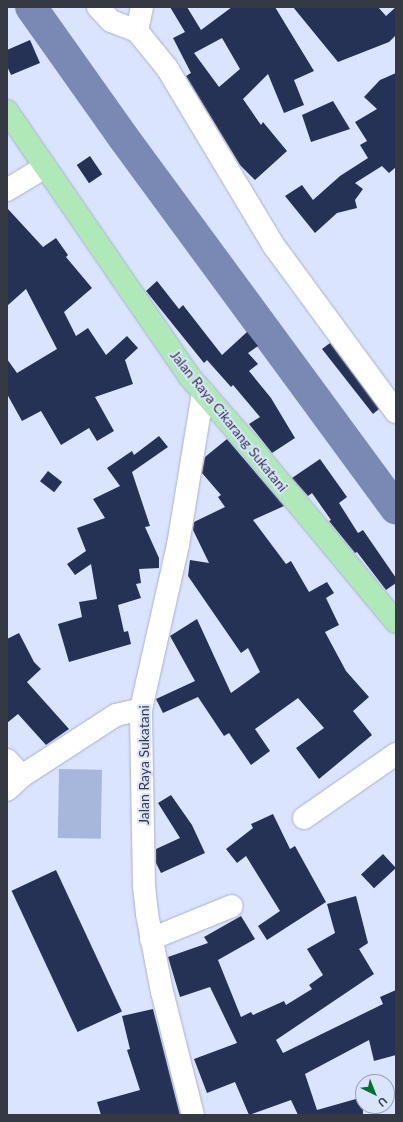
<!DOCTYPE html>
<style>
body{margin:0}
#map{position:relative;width:403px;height:1122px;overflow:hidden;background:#dae4ff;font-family:Lato,sans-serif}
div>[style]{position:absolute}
.green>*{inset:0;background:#a7b6db;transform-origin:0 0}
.river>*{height:32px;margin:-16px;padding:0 16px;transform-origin:16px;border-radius:16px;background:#7989b4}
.building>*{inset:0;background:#253256;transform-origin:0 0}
.roads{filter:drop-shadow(0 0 1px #a7b1ca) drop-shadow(0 0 1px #a7b1ca)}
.minor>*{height:22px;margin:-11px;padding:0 11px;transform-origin:11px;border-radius:11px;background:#fff}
.major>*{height:22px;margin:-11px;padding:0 11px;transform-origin:11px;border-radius:11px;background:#b0e9b8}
span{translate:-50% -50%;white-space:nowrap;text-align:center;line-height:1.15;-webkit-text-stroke:4px #dae4ff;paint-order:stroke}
.street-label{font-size:14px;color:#353944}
.frame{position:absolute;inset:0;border:8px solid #353944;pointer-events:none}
.north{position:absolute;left:355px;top:1074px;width:40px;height:40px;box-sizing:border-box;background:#dae4ff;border:1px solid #98a0b4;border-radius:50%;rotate:137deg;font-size:11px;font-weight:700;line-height:16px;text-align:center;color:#353944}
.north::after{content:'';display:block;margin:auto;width:14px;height:18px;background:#007428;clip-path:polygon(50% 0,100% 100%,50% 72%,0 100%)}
</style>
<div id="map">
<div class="green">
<div style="left:59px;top:769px;width:43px;height:69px;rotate:1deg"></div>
</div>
<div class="river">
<div style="left:31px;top:7px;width:159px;rotate:54.7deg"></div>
<div style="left:123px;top:137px;width:461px;rotate:53.7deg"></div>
</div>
<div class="building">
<div style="clip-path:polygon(evenodd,170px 7px,187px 7px,201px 30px,232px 7px,275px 7px,314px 71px,294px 80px,304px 105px,284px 113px,268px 74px,243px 99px,261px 125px,263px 122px,287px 151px,255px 180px,240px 165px,186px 76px,191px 73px,173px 38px,185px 32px,170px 7px,222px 38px,240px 69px,219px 87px,194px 53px,222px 38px)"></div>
<div style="clip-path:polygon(293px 7px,378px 7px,386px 16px,396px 7px,396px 35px,389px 42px,338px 62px)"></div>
<div style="clip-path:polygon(30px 40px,40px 63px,11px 75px,7px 66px,7px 50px)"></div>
<div style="clip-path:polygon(396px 73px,396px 167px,389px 173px,382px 166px,355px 183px,363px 189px,355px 200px,357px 208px,337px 213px,315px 233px,285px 196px,302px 185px,313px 200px,340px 176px,368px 158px,360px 145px,367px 141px,355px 122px,377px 109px,364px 97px,380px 80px)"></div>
<div style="clip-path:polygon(333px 101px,350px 129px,311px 142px,302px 115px)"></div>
<div style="left:90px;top:156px;width:22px;height:16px;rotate:56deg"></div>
<div style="clip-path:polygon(7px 208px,43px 247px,56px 238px,68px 255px,66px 257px,92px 288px,64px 312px,76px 336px,88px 328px,106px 355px,127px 336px,138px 348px,125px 360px,133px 384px,95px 397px,114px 431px,97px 441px,89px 428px,61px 445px,41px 411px,22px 421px,7px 394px,7px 359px,17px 373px,57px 349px,26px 289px,7px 306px)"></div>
<div style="clip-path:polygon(157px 281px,179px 309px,183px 305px,222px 355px,247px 332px,258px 346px,248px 353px,258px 364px,249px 371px,271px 398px,295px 438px,272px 453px,249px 424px,260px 417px,233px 385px,231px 387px,207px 360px,204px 363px,146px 291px)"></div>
<div style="clip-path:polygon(330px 343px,379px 409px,373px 414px,322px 349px)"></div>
<div style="clip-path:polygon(159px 436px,168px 447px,132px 472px,150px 526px,145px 527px,159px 558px,159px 568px,139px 569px,141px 583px,136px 584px,141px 598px,118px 605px,124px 632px,128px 631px,131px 644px,69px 662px,58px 624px,82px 617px,79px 602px,97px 599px,91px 564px,75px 575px,67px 564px,86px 551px,77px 528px,105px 518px,93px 499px,120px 486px,107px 468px,132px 451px,134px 455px)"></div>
<div style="clip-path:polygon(227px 439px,284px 506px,253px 520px,286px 564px,291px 561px,309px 592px,327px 582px,334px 593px,326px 598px,339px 625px,325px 632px,346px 671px,369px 697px,353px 711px,372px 735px,319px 779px,296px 748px,324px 728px,298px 698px,255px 729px,270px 751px,251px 765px,229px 733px,224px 736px,198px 697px,163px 713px,156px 699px,195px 681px,170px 636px,197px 619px,231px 693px,260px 672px,248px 648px,241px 653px,188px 576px,190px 560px,209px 563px,193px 530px,194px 522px,225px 507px,218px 497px,221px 495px,202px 473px,205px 457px)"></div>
<div style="clip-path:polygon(320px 459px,347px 497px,339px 503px,358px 533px,363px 530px,396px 578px,396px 583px,386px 590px,357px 552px,355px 553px,329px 521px,331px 520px,312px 493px,308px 496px,292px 478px)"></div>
<div style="left:48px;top:471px;width:18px;height:13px;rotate:38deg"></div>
<div style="clip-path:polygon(19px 633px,34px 662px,41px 669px,27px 682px,69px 729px,46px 745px,18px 714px,7px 723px,7px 639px)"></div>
<div style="clip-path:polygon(171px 795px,192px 825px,205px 853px,161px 873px,156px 863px,156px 849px,180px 838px,158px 803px)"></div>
<div style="clip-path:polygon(273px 814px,290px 849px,295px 846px,326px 902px,267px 940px,258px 926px,280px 911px,246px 856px,237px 863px,226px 849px,253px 828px,251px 824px)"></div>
<div style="left:383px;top:854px;width:19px;height:30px;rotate:47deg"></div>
<div style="left:56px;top:870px;width:156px;height:49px;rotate:65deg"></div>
<div style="clip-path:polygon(356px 896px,368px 943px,359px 949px,374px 974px,276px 1040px,283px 1053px,383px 1004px,380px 997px,396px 990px,396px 1055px,374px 1061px,369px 1040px,305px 1074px,317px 1110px,363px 1097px,363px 1115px,298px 1115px,291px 1100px,249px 1115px,235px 1082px,207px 1093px,194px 1059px,237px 1043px,210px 987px,180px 997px,168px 957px,208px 943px,204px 937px,241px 916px,255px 939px,218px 960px,241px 1017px,251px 1012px,253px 1015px,284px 1001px,286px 1005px,312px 989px,309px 985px,323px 975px,307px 949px,335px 933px,327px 904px)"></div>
<div style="clip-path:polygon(153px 1009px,180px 1115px,101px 1115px,97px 1102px,140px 1090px,127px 1050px,130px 1049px,122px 1016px)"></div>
</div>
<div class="roads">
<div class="minor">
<div style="left:98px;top:7px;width:19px;rotate:47deg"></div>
<div style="left:111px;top:21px;width:28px;rotate:21deg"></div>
<div style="left:142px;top:7px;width:25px;rotate:102deg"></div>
<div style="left:137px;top:31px;width:48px;rotate:51deg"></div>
<div style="left:167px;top:68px;width:208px;rotate:59deg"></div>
<div style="left:274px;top:246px;width:206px;rotate:53.7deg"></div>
<div style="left:7px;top:190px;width:44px;rotate:-31.2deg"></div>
<div style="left:7px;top:760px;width:22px;rotate:47deg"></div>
<div style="left:7px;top:790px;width:21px;rotate:-43deg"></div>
<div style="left:22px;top:776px;width:112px;rotate:-33deg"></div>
<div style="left:116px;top:715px;width:26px;rotate:-13deg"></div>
<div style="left:304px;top:818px;width:112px;rotate:-34.8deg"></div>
<div style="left:151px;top:939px;width:87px;rotate:-22.2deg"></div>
<div style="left:193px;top:1115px;width:127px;rotate:-104.1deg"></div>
<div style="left:162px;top:992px;width:79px;rotate:-100.9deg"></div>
<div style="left:147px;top:914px;width:27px;rotate:-96deg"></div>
<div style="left:144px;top:887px;width:178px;rotate:-91deg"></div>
<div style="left:141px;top:709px;width:168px;rotate:-77.3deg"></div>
<div style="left:178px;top:545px;width:155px;rotate:-80.7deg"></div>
</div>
<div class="major">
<div style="left:7px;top:111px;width:321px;rotate:55.5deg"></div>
<div style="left:189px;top:376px;width:91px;rotate:49deg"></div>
<div style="left:249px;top:445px;width:230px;rotate:50.3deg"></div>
</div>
</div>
<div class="street-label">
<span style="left:229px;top:421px;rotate:51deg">Jalan Raya Cikarang Sukatani</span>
<span style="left:144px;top:765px;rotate:-90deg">Jalan Raya Sukatani</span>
</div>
<div class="frame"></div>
<div class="north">U</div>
</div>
